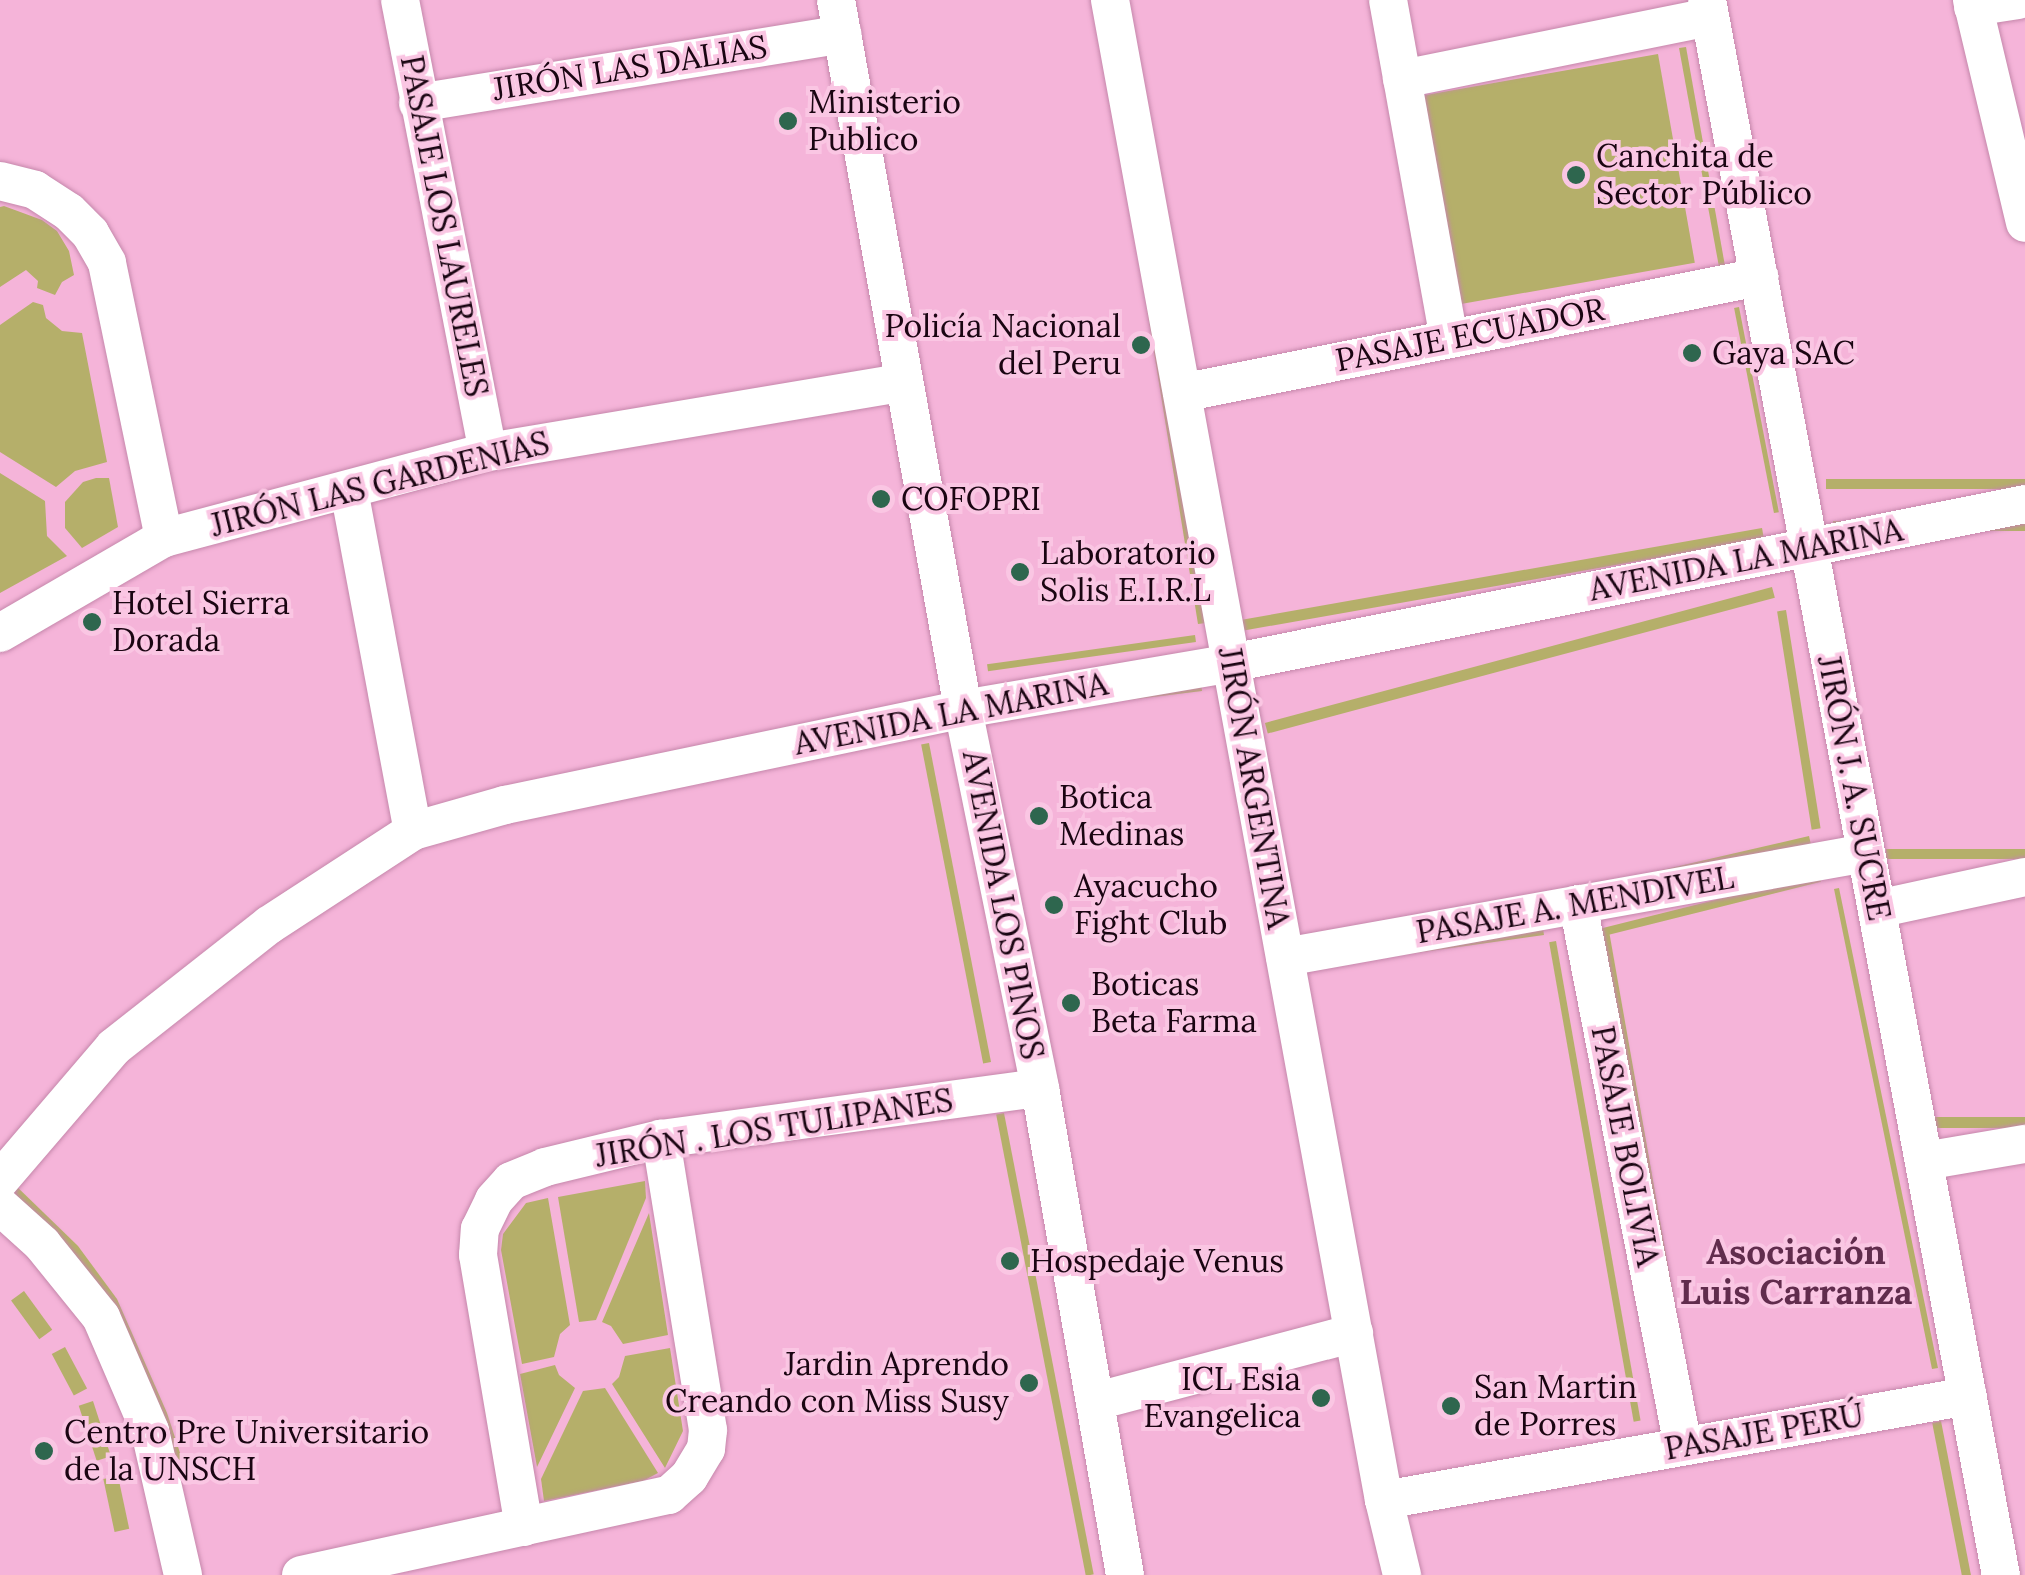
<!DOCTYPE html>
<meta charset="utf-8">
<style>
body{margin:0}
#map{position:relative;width:2025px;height:1575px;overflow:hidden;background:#f5b4d9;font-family:Lora,serif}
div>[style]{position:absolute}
.green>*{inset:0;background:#b5af6a;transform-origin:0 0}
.roads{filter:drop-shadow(0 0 2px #c587ab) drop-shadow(0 0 2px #c587ab)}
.minor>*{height:38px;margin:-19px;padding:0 19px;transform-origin:19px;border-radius:19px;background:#fff}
.dots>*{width:28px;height:28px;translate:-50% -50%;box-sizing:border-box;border:5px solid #fac6e3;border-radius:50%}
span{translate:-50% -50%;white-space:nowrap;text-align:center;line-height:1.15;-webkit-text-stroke:8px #fac6e3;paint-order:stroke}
.street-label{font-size:32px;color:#1a0512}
.poi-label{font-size:32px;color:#1a0512}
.left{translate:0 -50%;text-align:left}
.right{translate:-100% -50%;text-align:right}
.neighbourhood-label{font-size:35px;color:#612c4d;font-weight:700}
</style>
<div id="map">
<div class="green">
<div style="clip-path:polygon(1097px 0,1206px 623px,1198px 624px)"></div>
<div style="clip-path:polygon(1686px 47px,1725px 266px,1719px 267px,1679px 48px)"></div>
<div style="left:1658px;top:54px;width:212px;height:246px;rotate:80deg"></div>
<div style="clip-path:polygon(4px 206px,42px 220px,57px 231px,69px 251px,74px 275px,62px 282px,55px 295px,37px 288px,38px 281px,26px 270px,0 287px,0 207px)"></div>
<div style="clip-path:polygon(33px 302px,43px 305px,46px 318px,62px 331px,82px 333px,107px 462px,75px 471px,56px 487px,0 452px,0 325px)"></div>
<div style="left:1739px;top:307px;width:209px;height:5px;rotate:79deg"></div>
<div style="clip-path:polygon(0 473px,45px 501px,47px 536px,67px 556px,0 593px)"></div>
<div style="clip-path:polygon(96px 478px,109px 478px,118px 527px,82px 548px,65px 528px,65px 502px,83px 482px)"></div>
<div style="left:2025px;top:479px;width:10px;height:199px;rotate:90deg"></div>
<div style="left:2025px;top:521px;width:10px;height:192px;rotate:90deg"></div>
<div style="left:1762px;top:528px;width:11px;height:528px;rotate:80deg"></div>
<div style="left:1772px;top:587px;width:11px;height:525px;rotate:75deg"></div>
<div style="left:1786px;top:610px;width:221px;height:9px;rotate:81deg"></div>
<div style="left:1195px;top:635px;width:7px;height:210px;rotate:82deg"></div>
<div style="left:1201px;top:683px;width:8px;height:210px;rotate:83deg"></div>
<div style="left:929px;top:743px;width:325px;height:8px;rotate:79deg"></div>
<div style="left:1809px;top:836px;width:9px;height:515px;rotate:77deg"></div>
<div style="left:2025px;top:849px;width:10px;height:139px;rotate:90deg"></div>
<div style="left:1819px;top:874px;width:8px;height:231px;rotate:76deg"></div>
<div style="clip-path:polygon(1839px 888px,1938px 1368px,1932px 1369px,1834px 889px)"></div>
<div style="left:1543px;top:928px;width:7px;height:237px;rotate:82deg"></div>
<div style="left:1609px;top:931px;width:486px;height:11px;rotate:80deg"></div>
<div style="left:1556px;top:941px;width:487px;height:7px;rotate:80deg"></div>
<div style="left:1004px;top:1113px;width:470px;height:8px;rotate:79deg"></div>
<div style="left:2025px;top:1117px;width:11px;height:99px;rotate:90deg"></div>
<div style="clip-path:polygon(645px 1181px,646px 1198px,596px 1320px,579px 1322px,558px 1197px)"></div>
<div style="clip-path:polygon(12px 1182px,78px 1246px,117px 1299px,167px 1413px,182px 1459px,169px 1463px,3px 1192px)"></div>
<div style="clip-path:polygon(548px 1198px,570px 1325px,560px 1334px,554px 1357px,522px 1364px,501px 1250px,503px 1234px,526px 1203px)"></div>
<div style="clip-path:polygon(649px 1213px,668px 1335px,623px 1344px,611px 1326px,602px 1322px)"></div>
<div style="left:24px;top:1291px;width:48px;height:16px;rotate:54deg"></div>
<div style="left:65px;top:1347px;width:47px;height:15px;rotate:62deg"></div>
<div style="clip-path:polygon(670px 1348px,683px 1431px,665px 1468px,612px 1384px,619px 1377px,625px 1356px)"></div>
<div style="clip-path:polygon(555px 1365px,559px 1375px,575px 1388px,537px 1467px,520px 1374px)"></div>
<div style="clip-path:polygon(605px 1388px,658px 1473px,643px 1481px,544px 1501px,541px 1479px,583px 1391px)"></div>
<div style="left:93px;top:1401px;width:58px;height:15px;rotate:72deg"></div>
<div style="left:1941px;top:1421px;width:157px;height:9px;rotate:79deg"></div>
<div style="left:118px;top:1476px;width:54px;height:15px;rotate:78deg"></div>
</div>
<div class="roads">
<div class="minor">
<div style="left:400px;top:0;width:460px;rotate:79deg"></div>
<div style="left:836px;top:0;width:720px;rotate:79.84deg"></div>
<div style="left:963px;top:709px;width:387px;rotate:78.5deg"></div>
<div style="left:1040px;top:1088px;width:494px;rotate:80.1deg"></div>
<div style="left:1110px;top:0;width:1525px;rotate:79.65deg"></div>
<div style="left:1384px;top:1500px;width:77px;rotate:76.5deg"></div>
<div style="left:1388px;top:0;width:344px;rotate:79.8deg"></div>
<div style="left:1707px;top:0;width:1602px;rotate:79.43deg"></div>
<div style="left:1972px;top:0;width:229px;rotate:76.6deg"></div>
<div style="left:1973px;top:7px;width:46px;rotate:-8.8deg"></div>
<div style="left:1402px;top:79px;width:314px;rotate:-11.4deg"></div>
<div style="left:418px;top:103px;width:430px;rotate:-9.2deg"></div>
<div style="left:0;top:181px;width:36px;rotate:14deg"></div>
<div style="left:35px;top:190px;width:40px;rotate:32.9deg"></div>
<div style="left:69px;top:212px;width:30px;rotate:45deg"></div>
<div style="left:90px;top:233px;width:34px;rotate:60deg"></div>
<div style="left:107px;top:263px;width:281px;rotate:78.3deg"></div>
<div style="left:1182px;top:393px;width:589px;rotate:-11.37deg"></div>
<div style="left:349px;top:490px;width:347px;rotate:79.4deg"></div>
<div style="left:0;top:633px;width:190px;rotate:-30.1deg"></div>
<div style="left:164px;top:538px;width:335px;rotate:-14.9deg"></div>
<div style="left:488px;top:452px;width:420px;rotate:-9.5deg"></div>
<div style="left:1578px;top:904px;width:552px;rotate:79.04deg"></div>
<div style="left:1877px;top:909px;width:151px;rotate:-12.2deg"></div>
<div style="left:1285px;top:957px;width:590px;rotate:-10.15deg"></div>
<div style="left:1924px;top:1161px;width:102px;rotate:-9.6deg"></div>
<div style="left:0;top:1180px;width:175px;rotate:-49.4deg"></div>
<div style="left:114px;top:1047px;width:197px;rotate:-38.2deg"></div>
<div style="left:269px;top:925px;width:172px;rotate:-33.1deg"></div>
<div style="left:413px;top:831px;width:96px;rotate:-15.8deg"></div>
<div style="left:505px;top:805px;width:468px;rotate:-11.8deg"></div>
<div style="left:963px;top:709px;width:272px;rotate:-9.7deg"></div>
<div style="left:1231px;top:663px;width:810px;rotate:-11.32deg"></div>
<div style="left:0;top:1206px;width:57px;rotate:42.1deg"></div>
<div style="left:42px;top:1244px;width:94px;rotate:51.1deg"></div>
<div style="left:101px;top:1317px;width:124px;rotate:66.7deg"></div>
<div style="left:150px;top:1431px;width:148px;rotate:77.1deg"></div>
<div style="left:1097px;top:1401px;width:266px;rotate:-14.8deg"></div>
<div style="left:1384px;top:1500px;width:593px;rotate:-10.1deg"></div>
<div style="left:524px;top:1527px;width:276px;rotate:-99.6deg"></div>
<div style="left:478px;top:1255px;width:26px;rotate:-86deg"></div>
<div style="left:480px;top:1229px;width:32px;rotate:-64deg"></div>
<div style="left:494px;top:1200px;width:25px;rotate:-48deg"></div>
<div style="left:511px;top:1181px;width:37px;rotate:-22deg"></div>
<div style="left:545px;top:1167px;width:119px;rotate:-13.6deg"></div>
<div style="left:661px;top:1139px;width:382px;rotate:-7.7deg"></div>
<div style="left:301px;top:1575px;width:377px;rotate:-12.3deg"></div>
<div style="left:669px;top:1495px;width:27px;rotate:-42deg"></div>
<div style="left:689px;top:1477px;width:33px;rotate:-59deg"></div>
<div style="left:706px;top:1449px;width:19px;rotate:-84deg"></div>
<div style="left:708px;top:1430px;width:295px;rotate:-99.2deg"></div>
</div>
</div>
<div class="dots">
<div style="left:788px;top:121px;background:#2e664e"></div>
<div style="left:1576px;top:175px;background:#2e664e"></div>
<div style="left:1141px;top:345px;background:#2e664e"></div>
<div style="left:1692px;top:353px;background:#2e664e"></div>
<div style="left:881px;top:499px;background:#2e664e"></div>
<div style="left:1020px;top:572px;background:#2e664e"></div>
<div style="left:92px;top:622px;background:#2e664e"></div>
<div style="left:1039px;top:816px;background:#2e664e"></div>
<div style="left:1054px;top:905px;background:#2e664e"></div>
<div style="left:1071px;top:1003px;background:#2e664e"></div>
<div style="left:1010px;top:1261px;background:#2e664e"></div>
<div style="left:1029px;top:1383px;background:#2e664e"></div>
<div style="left:1321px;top:1398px;background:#2e664e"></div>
<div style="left:1451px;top:1406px;background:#2e664e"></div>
<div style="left:44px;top:1451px;background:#2e664e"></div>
</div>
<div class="street-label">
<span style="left:630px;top:68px;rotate:-9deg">JIRÓN LAS DALIAS</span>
<span style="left:444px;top:226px;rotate:79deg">PASAJE LOS LAURELES</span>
<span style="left:1470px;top:335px;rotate:-11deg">PASAJE ECUADOR</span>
<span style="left:380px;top:484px;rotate:-14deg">JIRÓN LAS GARDENIAS</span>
<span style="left:1746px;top:560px;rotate:-11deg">AVENIDA LA MARINA</span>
<span style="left:951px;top:714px;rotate:-11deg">AVENIDA LA MARINA</span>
<span style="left:1254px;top:788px;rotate:80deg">JIRÓN ARGENTINA</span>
<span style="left:1854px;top:788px;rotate:79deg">JIRÓN J. A. SUCRE</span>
<span style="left:1003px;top:905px;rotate:79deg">AVENIDA LOS PINOS</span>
<span style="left:1575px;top:905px;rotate:-10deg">PASAJE A. MENDIVEL</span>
<span style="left:774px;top:1128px;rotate:-9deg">JIRÓN . LOS TULIPANES</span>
<span style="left:1625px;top:1146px;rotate:79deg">PASAJE BOLIVIA</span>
<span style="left:1764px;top:1432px;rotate:-10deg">PASAJE PERÚ</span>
</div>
<div class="poi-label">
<span class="left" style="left:808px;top:121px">Ministerio<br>Publico</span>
<span class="left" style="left:1596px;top:175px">Canchita de<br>Sector Público</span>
<span class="right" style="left:1121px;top:345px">Policía Nacional<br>del Peru</span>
<span class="left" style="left:1712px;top:353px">Gaya SAC</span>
<span class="left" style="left:901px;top:499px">COFOPRI</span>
<span class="left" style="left:1040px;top:572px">Laboratorio<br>Solis E.I.R.L</span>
<span class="left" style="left:112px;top:622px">Hotel Sierra<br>Dorada</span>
<span class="left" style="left:1059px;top:816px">Botica<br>Medinas</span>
<span class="left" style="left:1074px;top:905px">Ayacucho<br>Fight Club</span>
<span class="left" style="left:1091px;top:1003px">Boticas<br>Beta Farma</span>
<span class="left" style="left:1030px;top:1261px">Hospedaje Venus</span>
<span class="right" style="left:1009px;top:1383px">Jardin Aprendo<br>Creando con Miss Susy</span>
<span class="right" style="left:1301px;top:1398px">ICL Esia<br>Evangelica</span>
<span class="left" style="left:1474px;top:1406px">San Martin<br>de Porres</span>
<span class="left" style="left:64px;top:1451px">Centro Pre Universitario<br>de la UNSCH</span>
</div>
<div class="neighbourhood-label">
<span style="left:1796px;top:1272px">Asociación<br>Luis Carranza</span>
</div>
</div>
